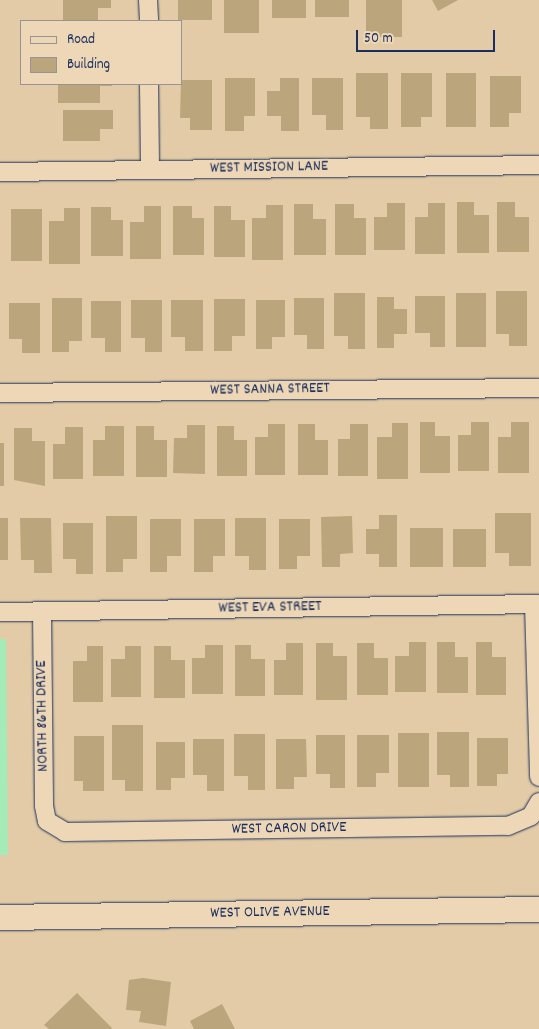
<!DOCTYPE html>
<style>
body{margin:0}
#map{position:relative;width:539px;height:1029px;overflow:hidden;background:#e2cba6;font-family:Dekko,sans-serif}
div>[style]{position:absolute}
.green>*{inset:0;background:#a5ebb7}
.building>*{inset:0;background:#baa57c;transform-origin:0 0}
.roads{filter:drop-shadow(0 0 1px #1b2f5e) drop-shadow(0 0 1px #1b2f5e)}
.street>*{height:18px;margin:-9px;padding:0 9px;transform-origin:9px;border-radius:9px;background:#edd7b6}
.secondary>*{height:25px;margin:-12.5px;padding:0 12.5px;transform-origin:12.5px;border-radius:12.5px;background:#edd7b6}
span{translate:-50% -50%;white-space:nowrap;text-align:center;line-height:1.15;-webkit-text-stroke:4px #edd7b6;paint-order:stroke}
.street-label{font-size:16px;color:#1b2f5e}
.legend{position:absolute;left:20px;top:20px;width:162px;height:65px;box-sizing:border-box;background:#edd7b6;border:1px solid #999493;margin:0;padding:6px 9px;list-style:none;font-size:15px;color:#1b2f5e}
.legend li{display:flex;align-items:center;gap:10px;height:25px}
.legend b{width:25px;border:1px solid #999493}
.scale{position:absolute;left:356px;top:30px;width:139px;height:22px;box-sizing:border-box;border:2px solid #1b2f5e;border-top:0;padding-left:6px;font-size:15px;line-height:18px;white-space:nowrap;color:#1b2f5e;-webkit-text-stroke:4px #edd7b6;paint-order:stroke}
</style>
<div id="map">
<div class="green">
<div style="clip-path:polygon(0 639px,6px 639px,8px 855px,0 855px)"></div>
</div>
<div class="building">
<div style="clip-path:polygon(63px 0,111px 0,111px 8px,98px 8px,98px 21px,63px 21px)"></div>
<div style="left:178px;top:0;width:34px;height:20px"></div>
<div style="left:224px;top:0;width:35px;height:33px"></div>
<div style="left:272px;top:0;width:34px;height:18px"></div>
<div style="left:315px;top:0;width:34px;height:17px"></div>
<div style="left:366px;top:0;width:36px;height:37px"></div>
<div style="clip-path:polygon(432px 0,458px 0,438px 11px)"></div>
<div style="clip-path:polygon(356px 73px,388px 73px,388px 129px,370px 129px,370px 117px,356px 117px)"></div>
<div style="clip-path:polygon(401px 73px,432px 73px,432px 117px,421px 117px,421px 127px,401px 127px)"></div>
<div style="left:446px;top:73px;width:30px;height:54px"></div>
<div style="clip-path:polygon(490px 76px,521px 76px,521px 113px,509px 113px,509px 127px,490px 127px)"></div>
<div style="clip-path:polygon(225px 78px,255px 78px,255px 116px,244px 116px,244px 131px,225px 131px)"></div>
<div style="clip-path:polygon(280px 78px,299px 78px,299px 131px,281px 131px,281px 116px,267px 116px,267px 91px,280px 91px)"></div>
<div style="clip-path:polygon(312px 78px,343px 78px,343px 130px,326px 130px,326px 115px,312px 115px)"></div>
<div style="clip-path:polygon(181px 80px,212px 80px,212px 130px,190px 130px,190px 118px,180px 118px)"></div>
<div style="clip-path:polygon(58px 84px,112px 84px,112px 86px,100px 86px,100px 103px,58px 103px)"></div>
<div style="clip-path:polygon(63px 110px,113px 110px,113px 129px,100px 129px,100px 141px,63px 141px)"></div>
<div style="clip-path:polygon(457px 202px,474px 202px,474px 215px,489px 215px,489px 253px,457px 253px)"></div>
<div style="clip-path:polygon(497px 202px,515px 202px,515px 217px,529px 217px,529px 252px,497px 252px)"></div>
<div style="clip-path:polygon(387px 203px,405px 203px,405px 250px,374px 250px,374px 217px,387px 217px)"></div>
<div style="clip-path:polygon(428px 203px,445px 203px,445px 254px,415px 254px,415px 217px,428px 217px)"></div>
<div style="clip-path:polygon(294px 204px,313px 204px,313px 219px,326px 219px,326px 255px,294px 255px)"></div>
<div style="clip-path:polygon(335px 204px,354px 204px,354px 218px,366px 218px,366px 255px,335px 255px)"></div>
<div style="clip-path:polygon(266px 205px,283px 205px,283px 260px,252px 260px,252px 218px,266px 218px)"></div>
<div style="clip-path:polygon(144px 206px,161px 206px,161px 259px,130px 259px,130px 222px,144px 222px)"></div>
<div style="clip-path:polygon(173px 206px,192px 206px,192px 218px,204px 218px,204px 255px,173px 255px)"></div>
<div style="clip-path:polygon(214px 206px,231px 206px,231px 220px,245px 220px,245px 257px,214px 257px)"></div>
<div style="clip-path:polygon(91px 207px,111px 207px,111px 220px,123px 220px,123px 256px,91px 256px)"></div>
<div style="clip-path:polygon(64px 208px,80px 208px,80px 264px,49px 264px,49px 221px,64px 221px)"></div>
<div style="left:11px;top:209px;width:31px;height:52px"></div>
<div style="clip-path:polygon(496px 291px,527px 291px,527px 346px,509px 346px,509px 334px,496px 334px)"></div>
<div style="clip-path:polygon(334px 293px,365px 293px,365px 349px,348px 349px,348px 336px,334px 336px)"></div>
<div style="left:456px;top:293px;width:30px;height:54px"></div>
<div style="clip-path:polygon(415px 296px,445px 296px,445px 347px,430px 347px,430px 333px,415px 333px)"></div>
<div style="clip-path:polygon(377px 297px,394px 297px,394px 309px,407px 309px,407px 334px,394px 334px,394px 348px,377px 348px)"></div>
<div style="clip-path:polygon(52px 298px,82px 298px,82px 341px,69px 341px,69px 352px,52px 352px)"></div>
<div style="clip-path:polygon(294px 298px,324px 298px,324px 349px,307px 349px,307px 335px,294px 335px)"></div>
<div style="clip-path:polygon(214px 299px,245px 299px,245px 336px,232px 336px,232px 351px,214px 351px)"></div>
<div style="clip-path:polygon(131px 300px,162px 300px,162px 352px,145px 352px,145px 338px,131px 338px)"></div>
<div style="clip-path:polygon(171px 300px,203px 300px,203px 351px,185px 351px,185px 337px,171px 337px)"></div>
<div style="clip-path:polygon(256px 300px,285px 300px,285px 337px,272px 337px,272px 349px,256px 349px)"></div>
<div style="clip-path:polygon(91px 301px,121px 301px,121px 352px,105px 352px,105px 338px,91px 338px)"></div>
<div style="clip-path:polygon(9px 303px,40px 303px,40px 353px,22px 353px,22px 339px,9px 339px)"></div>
<div style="clip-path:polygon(420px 422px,435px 422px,435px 436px,450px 436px,450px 473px,420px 473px)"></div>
<div style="clip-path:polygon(471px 422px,489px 422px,489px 471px,458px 471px,458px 435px,471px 435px)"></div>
<div style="clip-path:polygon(511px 422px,529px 422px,529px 473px,498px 473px,498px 437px,511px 437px)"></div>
<div style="clip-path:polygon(392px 423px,408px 423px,408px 479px,377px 479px,377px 437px,392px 437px)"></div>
<div style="clip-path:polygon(268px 424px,285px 424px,285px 475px,255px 475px,255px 437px,268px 437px)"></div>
<div style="clip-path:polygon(298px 424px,315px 424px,315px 440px,328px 440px,328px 475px,298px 475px)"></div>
<div style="clip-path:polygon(350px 424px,368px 424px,368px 476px,338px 476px,338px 439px,350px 439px)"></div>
<div style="clip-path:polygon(187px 425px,205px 425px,205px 474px,173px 473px,174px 438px,187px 438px)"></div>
<div style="clip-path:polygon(105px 426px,124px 426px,124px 476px,93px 476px,93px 440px,105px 440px)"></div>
<div style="clip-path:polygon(136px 426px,154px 426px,154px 440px,167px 440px,167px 477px,136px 477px)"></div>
<div style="clip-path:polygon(217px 426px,234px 426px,234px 440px,247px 440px,247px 476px,217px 476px)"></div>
<div style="clip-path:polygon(65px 427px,83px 427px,83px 479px,53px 479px,53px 444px,65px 444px)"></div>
<div style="clip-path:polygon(14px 428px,32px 428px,32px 441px,45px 441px,45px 486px,14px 480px)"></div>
<div style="left:0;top:443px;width:4px;height:43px"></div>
<div style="clip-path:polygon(495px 513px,531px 513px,531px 566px,509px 566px,509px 553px,495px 553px)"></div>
<div style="clip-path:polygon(379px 515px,397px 515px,397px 567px,379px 567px,379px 554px,366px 554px,366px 529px,379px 529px)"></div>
<div style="clip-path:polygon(106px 516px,137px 516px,137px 559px,123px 559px,123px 572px,106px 572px)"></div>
<div style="clip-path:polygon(352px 516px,353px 553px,340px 554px,340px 567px,322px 567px,321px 517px)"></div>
<div style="left:0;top:518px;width:8px;height:42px"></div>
<div style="clip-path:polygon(20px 518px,51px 518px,52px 573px,34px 573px,34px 560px,21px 560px)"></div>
<div style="clip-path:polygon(235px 518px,266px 518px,266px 570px,249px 570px,249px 556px,235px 556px)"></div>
<div style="clip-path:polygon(150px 519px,181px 519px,181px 556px,167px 556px,167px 572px,150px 572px)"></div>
<div style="clip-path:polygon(194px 519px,225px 519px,225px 556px,213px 556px,213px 572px,194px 572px)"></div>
<div style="clip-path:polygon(279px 519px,310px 519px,310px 556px,297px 556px,297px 569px,279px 569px)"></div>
<div style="clip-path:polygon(63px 523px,93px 523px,93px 574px,76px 574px,76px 559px,63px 559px)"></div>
<div style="left:410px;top:528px;width:33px;height:39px"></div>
<div style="left:453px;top:529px;width:33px;height:38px"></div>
<div style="clip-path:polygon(409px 642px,426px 642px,426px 692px,395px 692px,395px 656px,409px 656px)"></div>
<div style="clip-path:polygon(437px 642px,455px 642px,455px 657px,468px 657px,468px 693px,437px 693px)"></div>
<div style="clip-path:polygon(476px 642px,492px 642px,492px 657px,506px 657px,506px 695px,476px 695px)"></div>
<div style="clip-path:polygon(286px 643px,303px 643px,303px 695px,274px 695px,274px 660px,286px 660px)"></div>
<div style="clip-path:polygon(316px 643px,333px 643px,333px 656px,347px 656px,347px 700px,316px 700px)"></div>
<div style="clip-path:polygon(357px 643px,374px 643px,374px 658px,388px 658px,388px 695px,357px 695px)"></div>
<div style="clip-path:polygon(205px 645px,223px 645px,223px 694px,192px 694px,192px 658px,205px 658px)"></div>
<div style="clip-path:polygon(235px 645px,251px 645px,251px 659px,265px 659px,265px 696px,235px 696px)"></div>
<div style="clip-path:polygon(87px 646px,103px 646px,103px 702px,73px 702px,73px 661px,87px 661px)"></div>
<div style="clip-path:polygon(125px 646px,141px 646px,141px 697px,111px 697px,111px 659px,125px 659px)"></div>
<div style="clip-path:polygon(154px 646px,171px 646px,171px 660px,185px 660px,185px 698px,154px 698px)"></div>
<div style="clip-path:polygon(112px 725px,143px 725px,143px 791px,125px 791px,125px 780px,112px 780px)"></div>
<div style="clip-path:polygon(437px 732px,469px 732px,469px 787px,450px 787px,450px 775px,437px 775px)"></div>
<div style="left:398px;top:733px;width:31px;height:54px"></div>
<div style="clip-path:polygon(234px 734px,265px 734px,265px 790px,248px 790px,248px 776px,234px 776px)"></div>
<div style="clip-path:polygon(316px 735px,345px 735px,345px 788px,330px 788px,330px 774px,316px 774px)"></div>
<div style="clip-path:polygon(357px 735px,389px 735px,389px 773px,376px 773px,376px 787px,357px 787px)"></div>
<div style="clip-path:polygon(74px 736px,104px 736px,104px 791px,83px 791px,83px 781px,74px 781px)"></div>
<div style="clip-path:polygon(477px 738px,508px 738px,508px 774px,497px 774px,497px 786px,477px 786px)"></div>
<div style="clip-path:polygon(193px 739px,224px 739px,224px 791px,207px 791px,207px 775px,193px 775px)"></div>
<div style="clip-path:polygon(276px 739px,306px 739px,307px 777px,294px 777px,294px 789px,276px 789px)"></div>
<div style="clip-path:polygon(156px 742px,185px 742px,185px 778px,171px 778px,171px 790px,156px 790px)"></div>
<div style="clip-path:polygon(143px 978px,171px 982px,166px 1026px,139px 1022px,141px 1011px,126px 1010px,129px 980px)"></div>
<div style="clip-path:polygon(77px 993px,112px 1028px,111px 1029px,49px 1029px,44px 1025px)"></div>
<div style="clip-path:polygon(222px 1004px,235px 1029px,194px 1029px,190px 1021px)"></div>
</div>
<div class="roads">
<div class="street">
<div style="left:148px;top:0;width:21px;rotate:87deg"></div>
<div style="left:149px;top:84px;width:85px;rotate:89.3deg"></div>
<div style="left:0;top:172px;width:539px;rotate:-0.74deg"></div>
<div style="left:0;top:393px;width:539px;rotate:-0.53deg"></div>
<div style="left:534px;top:604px;width:173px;rotate:88.3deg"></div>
<div style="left:42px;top:611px;width:195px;rotate:89.4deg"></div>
<div style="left:44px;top:806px;width:15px;rotate:79deg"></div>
<div style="left:47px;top:821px;width:21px;rotate:31deg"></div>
<div style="left:65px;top:832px;width:443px;rotate:-0.8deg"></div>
<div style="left:508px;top:826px;width:25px;rotate:-23deg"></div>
<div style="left:531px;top:816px;width:16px;rotate:-60deg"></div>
<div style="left:0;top:612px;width:539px;rotate:-0.85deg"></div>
</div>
<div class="secondary">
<div style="left:0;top:917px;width:539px;rotate:-0.85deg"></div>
</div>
</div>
<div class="street-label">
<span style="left:269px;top:168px;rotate:-1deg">WEST MISSION LANE</span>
<span style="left:270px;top:390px;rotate:-1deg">WEST SANNA STREET</span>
<span style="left:270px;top:608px;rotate:-1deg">WEST EVA STREET</span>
<span style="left:43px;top:716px;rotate:-91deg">NORTH 86TH DRIVE</span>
<span style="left:289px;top:829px;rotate:-1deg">WEST CARON DRIVE</span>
<span style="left:270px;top:913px;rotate:-1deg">WEST OLIVE AVENUE</span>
</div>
<ul class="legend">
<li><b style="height:6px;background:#edd7b6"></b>Road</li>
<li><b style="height:14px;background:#baa57c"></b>Building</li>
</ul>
<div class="scale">50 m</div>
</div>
